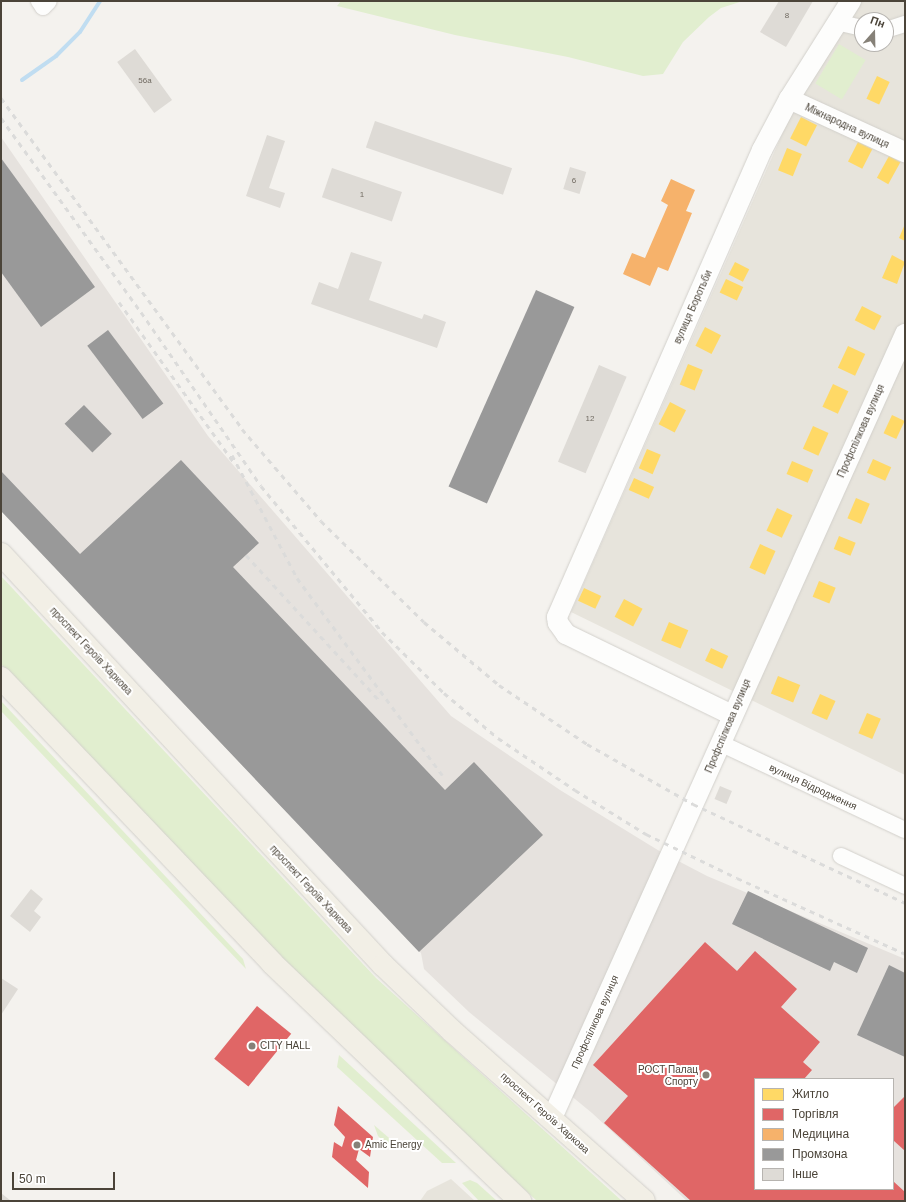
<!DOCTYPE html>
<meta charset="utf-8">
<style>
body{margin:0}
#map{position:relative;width:906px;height:1202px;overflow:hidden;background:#f4f2ee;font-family:Helvetica,sans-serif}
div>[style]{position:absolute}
.residential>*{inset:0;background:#e7e4dc}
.industrial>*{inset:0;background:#e6e2de}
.green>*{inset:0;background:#e1eecf;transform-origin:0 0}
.homes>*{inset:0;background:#ffd966;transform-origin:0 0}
.shops>*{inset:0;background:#e06666;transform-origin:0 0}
.health>*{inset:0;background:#f6b26b}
.industry>*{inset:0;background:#999;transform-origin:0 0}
.stream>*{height:4px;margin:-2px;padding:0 2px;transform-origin:2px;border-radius:2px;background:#c0ddf1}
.building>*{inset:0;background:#dedbd6;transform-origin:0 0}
.roads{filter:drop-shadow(0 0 1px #d2d0cb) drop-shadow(0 0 1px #d2d0cb)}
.minor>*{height:16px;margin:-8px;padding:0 8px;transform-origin:8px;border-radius:8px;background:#fdfdfc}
.tertiary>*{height:20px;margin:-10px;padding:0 10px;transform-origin:10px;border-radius:10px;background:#fdfdfc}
.primary>*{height:22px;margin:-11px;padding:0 11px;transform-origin:11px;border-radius:11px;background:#f2efe6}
.rail>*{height:3px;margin-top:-1.5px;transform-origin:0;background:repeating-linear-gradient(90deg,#dbdbda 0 5px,transparent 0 10px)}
.dots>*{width:11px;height:11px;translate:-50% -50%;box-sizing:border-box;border:2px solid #fff;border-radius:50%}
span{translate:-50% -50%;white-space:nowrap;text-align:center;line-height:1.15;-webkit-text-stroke:4px #fff;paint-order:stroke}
.number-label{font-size:8px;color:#706a61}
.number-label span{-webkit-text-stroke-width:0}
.street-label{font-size:10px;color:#4b4439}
.poi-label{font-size:10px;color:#4b4439}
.left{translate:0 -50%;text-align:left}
.right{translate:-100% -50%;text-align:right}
.frame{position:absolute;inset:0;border:2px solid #4b4439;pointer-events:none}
.legend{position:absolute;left:754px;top:1078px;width:140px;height:112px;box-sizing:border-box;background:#fff;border:1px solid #b7b4b0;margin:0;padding:5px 7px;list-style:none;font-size:12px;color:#4b4439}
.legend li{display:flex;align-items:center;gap:8px;height:20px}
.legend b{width:20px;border:1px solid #b7b4b0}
.north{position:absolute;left:854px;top:12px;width:40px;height:40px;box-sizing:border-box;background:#fff;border:1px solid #b7b4b0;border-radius:50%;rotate:20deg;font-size:11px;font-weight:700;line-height:16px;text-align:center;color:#4b4439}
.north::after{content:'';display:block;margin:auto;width:14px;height:18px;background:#868178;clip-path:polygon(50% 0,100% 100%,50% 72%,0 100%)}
.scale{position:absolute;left:12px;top:1172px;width:103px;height:18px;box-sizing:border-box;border:2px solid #4b4439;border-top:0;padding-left:5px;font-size:12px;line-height:14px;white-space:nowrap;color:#4b4439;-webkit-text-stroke:3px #fff;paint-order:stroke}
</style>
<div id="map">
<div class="residential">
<div style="clip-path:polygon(evenodd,860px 1px,905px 1px,905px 775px,571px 612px,792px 112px,860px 1px,862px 20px,886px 20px,886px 44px,862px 44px,862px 20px)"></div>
<div style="clip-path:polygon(451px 1179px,475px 1201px,420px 1201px,427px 1191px)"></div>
</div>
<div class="industrial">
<div style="clip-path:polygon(evenodd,1px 137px,208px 436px,451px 716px,560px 790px,661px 852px,707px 876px,905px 959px,905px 1201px,687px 1201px,592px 1113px,469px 1012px,424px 969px,421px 953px,86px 601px,1px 504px,1px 137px,755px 1079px,893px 1079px,893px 1189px,755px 1189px,755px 1079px)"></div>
</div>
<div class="green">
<div style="clip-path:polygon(341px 1px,743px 1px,721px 8px,709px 17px,683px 42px,663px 74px,643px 76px,568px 57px,455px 35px,337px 6px)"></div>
<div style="left:839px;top:44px;width:31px;height:46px;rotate:31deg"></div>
<div style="clip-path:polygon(1px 576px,376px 978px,622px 1201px,537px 1201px,342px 1021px,247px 925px,1px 664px)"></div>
<div style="clip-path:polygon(1px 701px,243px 959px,246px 969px,1px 711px)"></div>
<div style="clip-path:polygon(339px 1055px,456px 1163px,442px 1163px,337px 1067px)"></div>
<div style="clip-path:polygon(374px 1125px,403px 1150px,391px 1148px,378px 1136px)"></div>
<div style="clip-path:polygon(470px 1180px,477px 1183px,497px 1201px,479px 1201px,462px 1183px)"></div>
</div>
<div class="homes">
<div style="left:877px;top:76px;width:14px;height:25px;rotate:25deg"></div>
<div style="left:801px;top:117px;width:18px;height:24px;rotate:27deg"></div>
<div style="left:858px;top:142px;width:16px;height:22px;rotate:27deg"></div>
<div style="left:787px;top:148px;width:16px;height:24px;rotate:22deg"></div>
<div style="left:889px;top:156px;width:13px;height:25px;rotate:29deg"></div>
<div style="clip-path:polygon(905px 224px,905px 241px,899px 238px)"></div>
<div style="clip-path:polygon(892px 255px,905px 262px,897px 284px,882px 278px)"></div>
<div style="left:735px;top:262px;width:16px;height:14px;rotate:27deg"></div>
<div style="left:726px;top:279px;width:19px;height:15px;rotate:25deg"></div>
<div style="left:862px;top:306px;width:22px;height:16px;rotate:27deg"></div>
<div style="left:705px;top:327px;width:18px;height:21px;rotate:27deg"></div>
<div style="left:848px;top:346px;width:19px;height:24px;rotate:25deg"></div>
<div style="left:688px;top:364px;width:16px;height:22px;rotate:22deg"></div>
<div style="left:833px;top:384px;width:17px;height:25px;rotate:25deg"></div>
<div style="left:670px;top:402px;width:18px;height:25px;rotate:27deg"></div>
<div style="left:892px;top:415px;width:14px;height:20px;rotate:25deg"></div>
<div style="left:813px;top:426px;width:17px;height:25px;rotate:24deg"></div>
<div style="left:647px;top:449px;width:15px;height:21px;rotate:23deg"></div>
<div style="left:873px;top:459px;width:20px;height:15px;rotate:24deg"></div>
<div style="left:792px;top:461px;width:23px;height:14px;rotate:23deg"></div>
<div style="left:634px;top:478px;width:22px;height:13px;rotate:24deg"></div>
<div style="left:856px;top:498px;width:15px;height:22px;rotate:23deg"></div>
<div style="left:777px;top:508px;width:17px;height:25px;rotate:25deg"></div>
<div style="left:839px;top:536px;width:18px;height:14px;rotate:22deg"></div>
<div style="left:760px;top:544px;width:17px;height:26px;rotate:24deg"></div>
<div style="left:819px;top:581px;width:18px;height:17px;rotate:22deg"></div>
<div style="left:584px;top:588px;width:19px;height:14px;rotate:25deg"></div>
<div style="left:624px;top:599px;width:21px;height:20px;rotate:28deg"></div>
<div style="left:669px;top:622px;width:21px;height:20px;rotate:23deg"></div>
<div style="left:711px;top:648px;width:19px;height:14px;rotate:25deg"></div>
<div style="left:778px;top:676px;width:24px;height:19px;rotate:22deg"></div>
<div style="left:820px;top:694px;width:17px;height:21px;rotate:24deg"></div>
<div style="left:867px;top:713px;width:15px;height:22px;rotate:23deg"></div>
</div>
<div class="shops">
<div style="clip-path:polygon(705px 942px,737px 971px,755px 951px,797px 989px,781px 1007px,820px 1042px,803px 1062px,812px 1070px,804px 1079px,755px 1079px,755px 1189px,893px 1189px,893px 1181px,905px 1192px,905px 1201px,691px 1201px,604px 1123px,628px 1096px,593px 1065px)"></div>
<div style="left:257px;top:1006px;width:44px;height:68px;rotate:39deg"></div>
<div style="clip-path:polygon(905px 1096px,905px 1151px,893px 1140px,893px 1108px)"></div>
<div style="clip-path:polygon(338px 1106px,373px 1137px,370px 1157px,359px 1149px,356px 1160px,369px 1172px,368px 1188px,332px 1157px,334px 1142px,342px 1147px,345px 1137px,334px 1125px)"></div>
</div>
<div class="health">
<div style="clip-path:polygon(671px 179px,695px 190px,686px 211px,692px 213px,668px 271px,658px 267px,650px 286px,623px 274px,632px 253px,645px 258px,668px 205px,661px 201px)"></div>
</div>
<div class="industry">
<div style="clip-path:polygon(1px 158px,95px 287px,41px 327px,1px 272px)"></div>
<div style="left:536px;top:290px;width:42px;height:215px;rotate:24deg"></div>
<div style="left:108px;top:330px;width:92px;height:26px;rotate:53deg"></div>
<div style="left:84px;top:405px;width:40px;height:27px;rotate:46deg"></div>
<div style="clip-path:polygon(181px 460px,259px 543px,233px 567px,445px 790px,474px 762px,543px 835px,419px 952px,1px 511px,1px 471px,80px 554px)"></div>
<div style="clip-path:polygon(748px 891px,868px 948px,857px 973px,834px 962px,830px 971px,732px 924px)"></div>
<div style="clip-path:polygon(889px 965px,905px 973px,905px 1057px,857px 1035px)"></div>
</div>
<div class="stream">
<div style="left:22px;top:80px;width:42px;rotate:-35.2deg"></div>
<div style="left:56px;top:56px;width:34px;rotate:-45deg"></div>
<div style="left:80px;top:32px;width:37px;rotate:-57deg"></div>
</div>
<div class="building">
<div style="clip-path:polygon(779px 1px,813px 1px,786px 47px,760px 32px)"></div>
<div style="left:135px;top:49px;width:63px;height:22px;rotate:54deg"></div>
<div style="left:375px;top:121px;width:145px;height:28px;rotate:19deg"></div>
<div style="clip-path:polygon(267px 135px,285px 141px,269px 188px,285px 193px,280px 208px,246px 196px)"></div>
<div style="left:570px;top:167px;width:17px;height:23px;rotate:17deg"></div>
<div style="left:332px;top:168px;width:74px;height:31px;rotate:19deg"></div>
<div style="clip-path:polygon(351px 252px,382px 262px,369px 300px,422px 319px,424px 314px,446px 322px,437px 348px,311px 304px,319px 282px,338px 289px)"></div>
<div style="left:599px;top:365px;width:30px;height:105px;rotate:23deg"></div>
<div style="left:720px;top:786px;width:13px;height:14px;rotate:23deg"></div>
<div style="clip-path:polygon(31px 889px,43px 899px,34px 911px,41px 917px,30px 932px,10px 916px)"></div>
<div style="clip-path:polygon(1px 978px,18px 989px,1px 1015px)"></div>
<div style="clip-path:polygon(1px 1193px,11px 1201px,1px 1201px)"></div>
</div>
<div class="roads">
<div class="minor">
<div style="left:39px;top:1px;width:7px;rotate:56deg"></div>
<div style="left:43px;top:7px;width:8px;rotate:-45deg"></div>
<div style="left:836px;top:22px;width:27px;rotate:13deg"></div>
<div style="left:886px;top:30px;width:20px;rotate:-18deg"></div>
<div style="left:722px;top:744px;width:202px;rotate:25.2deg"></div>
<div style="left:841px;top:856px;width:71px;rotate:25.1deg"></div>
</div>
<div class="tertiary">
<div style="left:789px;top:99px;width:128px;rotate:24.6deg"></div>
<div style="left:732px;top:715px;width:185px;rotate:-154deg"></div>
<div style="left:566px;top:634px;width:14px;rotate:-126deg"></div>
<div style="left:558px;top:623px;width:6px;rotate:-99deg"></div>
<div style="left:557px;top:617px;width:510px;rotate:-66.3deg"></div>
<div style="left:762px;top:150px;width:58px;rotate:-62.1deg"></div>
<div style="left:789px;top:99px;width:116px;rotate:-57.7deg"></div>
<div style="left:552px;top:1118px;width:860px;rotate:-65.76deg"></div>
</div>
<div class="primary">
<div style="left:1px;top:554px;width:561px;rotate:47.09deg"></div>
<div style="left:383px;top:965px;width:95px;rotate:43.7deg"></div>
<div style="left:452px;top:1031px;width:256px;rotate:41.5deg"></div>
<div style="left:1px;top:678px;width:393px;rotate:46.4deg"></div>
<div style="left:272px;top:963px;width:344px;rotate:43.8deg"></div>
</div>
</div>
<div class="rail">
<div style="left:1px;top:98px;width:409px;rotate:53.9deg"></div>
<div style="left:242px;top:429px;width:121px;rotate:49.3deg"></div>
<div style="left:321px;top:521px;width:144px;rotate:44.4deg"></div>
<div style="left:424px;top:622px;width:98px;rotate:40deg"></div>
<div style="left:499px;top:685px;width:106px;rotate:33.8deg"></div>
<div style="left:587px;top:744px;width:122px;rotate:29.5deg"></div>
<div style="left:693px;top:804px;width:234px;rotate:25deg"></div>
<div style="left:1px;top:118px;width:239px;rotate:54.2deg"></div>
<div style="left:141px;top:312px;width:211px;rotate:55.4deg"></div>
<div style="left:261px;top:486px;width:190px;rotate:50.3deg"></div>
<div style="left:382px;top:632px;width:87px;rotate:44.5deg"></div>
<div style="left:444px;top:693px;width:70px;rotate:39.8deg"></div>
<div style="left:498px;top:738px;width:93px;rotate:34deg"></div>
<div style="left:575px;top:790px;width:84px;rotate:31.8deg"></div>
<div style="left:646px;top:834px;width:101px;rotate:25.8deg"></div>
<div style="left:737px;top:878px;width:184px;rotate:24.3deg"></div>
<div style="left:119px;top:302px;width:196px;rotate:54.4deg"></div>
<div style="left:232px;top:455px;width:139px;rotate:62.1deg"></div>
<div style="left:297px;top:578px;width:245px;rotate:53.6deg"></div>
<div style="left:246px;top:555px;width:197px;rotate:47.5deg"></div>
</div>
<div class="dots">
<div style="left:252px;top:1046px;background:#868178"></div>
<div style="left:706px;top:1075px;background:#868178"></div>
<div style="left:357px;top:1145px;background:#868178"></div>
</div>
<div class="number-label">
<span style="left:787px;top:16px">8</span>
<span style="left:145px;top:81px">56а</span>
<span style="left:574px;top:181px">6</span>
<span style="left:362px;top:195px">1</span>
<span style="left:590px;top:419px">12</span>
</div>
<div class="street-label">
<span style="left:847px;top:126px;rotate:25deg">Міжнародна вулиця</span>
<span style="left:693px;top:307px;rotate:-66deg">вулиця Боротьби</span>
<span style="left:861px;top:431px;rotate:-66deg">Профспілкова вулиця</span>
<span style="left:91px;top:651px;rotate:47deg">проспект Героїв Харкова</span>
<span style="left:728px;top:726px;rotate:-67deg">Профспілкова вулиця</span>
<span style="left:813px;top:787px;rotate:25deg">вулиця Відродження</span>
<span style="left:311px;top:889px;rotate:47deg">проспект Героїв Харкова</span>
<span style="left:595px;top:1022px;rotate:-66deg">Профспілкова вулиця</span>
<span style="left:545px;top:1113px;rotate:42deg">проспект Героїв Харкова</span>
</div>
<div class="poi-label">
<span class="left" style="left:260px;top:1046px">CITY HALL</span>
<span class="right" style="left:698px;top:1075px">РОСТ Палац<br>Спорту</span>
<span class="left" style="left:365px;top:1145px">Amic Energy</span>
</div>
<div class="frame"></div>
<ul class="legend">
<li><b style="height:11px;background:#ffd966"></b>Житло</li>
<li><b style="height:11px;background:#e06666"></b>Торгівля</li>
<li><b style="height:11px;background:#f6b26b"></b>Медицина</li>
<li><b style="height:11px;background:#999"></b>Промзона</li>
<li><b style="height:11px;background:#dedbd6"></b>Інше</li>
</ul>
<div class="north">Пн</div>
<div class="scale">50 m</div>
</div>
